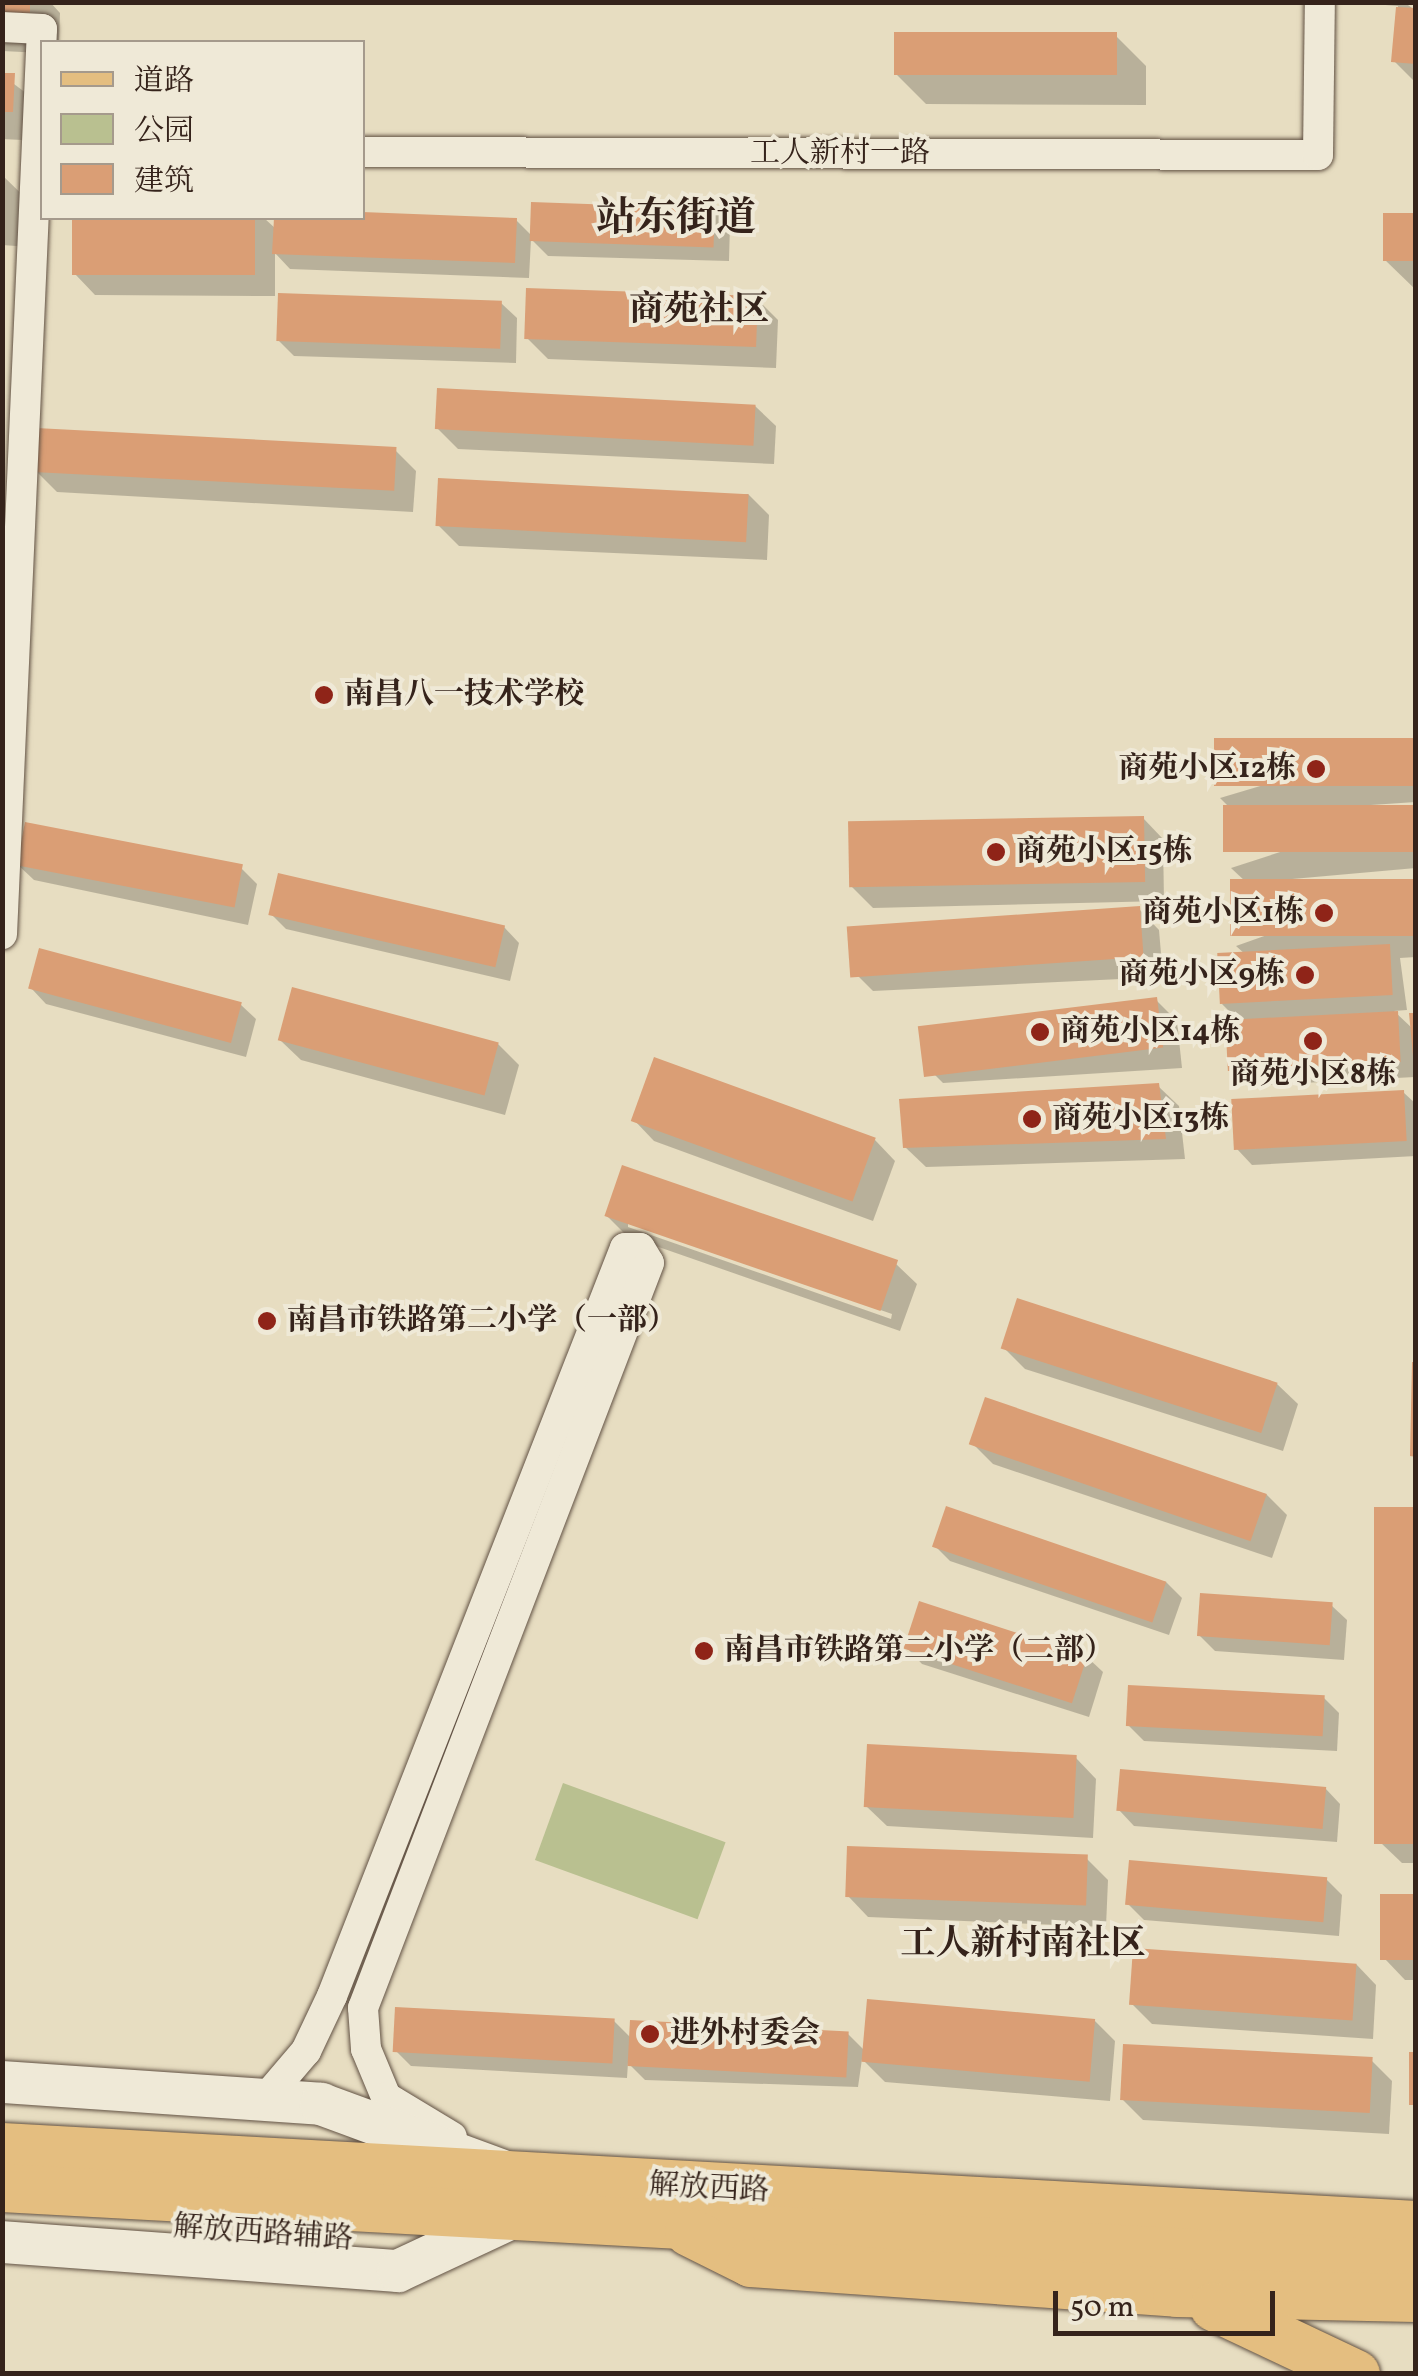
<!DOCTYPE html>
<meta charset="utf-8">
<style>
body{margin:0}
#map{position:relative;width:1418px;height:2376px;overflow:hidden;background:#e7ddc1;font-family:Vollkorn,"Noto Serif SC",serif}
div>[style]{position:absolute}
.green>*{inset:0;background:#b9c090;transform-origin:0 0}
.shadow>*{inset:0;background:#0003}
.building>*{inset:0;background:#da9e75;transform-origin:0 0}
.roads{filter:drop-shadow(0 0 2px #625244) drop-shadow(0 0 2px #625244)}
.street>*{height:30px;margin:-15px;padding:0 15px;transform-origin:15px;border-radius:15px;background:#efe9d7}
.secondary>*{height:42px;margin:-21px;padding:0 21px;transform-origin:21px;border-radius:21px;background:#efe9d7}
.primary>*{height:48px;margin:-24px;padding:0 24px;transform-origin:24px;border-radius:24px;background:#e4be80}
.dots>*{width:28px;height:28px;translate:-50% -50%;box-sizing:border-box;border:5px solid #efe9d7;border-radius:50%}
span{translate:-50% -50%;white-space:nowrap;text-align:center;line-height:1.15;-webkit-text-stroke:8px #efe9d7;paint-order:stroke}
.street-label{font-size:30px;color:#35231b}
.poi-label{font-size:30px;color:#35231b;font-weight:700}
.left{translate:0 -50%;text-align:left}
.right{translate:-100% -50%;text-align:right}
.quarter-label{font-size:35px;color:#35231b;font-weight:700}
.district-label{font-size:40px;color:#35231b;font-weight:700}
.frame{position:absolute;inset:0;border:5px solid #35231b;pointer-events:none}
.legend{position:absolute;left:40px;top:40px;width:325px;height:180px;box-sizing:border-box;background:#efe9d7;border:2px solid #a59a8c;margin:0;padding:12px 18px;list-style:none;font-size:30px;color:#35231b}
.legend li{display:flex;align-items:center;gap:20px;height:50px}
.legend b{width:50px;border:2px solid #a59a8c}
.scale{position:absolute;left:1053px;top:2291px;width:222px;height:45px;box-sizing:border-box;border:5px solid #35231b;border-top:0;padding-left:12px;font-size:30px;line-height:35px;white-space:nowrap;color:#35231b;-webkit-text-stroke:8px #efe9d7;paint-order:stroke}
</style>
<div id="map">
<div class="green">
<div style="left:563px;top:1783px;width:173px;height:82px;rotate:20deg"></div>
</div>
<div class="shadow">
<div style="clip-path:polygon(2px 2px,50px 2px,60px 13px,59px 42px,42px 42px,42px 53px,2px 51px)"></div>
<div style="clip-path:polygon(1347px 2px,1404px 2px,1416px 11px,1416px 83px,1394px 61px,1398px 6px)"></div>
<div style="clip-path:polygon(1116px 36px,1146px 66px,1146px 105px,926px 104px,896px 74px)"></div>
<div style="clip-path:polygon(2px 75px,42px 105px,42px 141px,2px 139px)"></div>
<div style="clip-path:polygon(2px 175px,33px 205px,30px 247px,2px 245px)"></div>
<div style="clip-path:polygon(714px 209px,730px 225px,729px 261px,548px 256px,531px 239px,529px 278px,290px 269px,275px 253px,275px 296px,95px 295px,75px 274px,75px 218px,264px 218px,276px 229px,276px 218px,516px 220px,533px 237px)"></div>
<div style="clip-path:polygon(1416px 216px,1416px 290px,1385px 260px)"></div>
<div style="clip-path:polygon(757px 299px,778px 320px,776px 368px,548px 359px,527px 338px)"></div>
<div style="clip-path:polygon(501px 303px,517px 318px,516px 363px,294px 356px,278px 340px)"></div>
<div style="clip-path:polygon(755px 406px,776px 426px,774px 464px,458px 449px,437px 428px)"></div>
<div style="clip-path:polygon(395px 450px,416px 471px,413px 512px,57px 492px,36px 471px)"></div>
<div style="clip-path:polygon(748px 494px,769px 515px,767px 560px,459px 546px,438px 525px)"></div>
<div style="clip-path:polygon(1416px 740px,1416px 802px,1236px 814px,1220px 798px)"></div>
<div style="clip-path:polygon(1416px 808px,1416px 868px,1247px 883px,1231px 868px)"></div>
<div style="clip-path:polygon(1143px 818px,1163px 839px,1164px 901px,873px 908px,852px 887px)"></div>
<div style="clip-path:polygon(18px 865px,242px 869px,257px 884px,248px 925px,34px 880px)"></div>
<div style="clip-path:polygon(1416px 882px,1416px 957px,1400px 958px,1407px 1010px,1394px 1011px,1413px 1029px,1416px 1015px,1415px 1077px,1246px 1086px,1230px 1070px,1240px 1022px,1222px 1004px,1246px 955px,1236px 946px)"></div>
<div style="clip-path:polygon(1139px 909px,1159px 930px,1163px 977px,873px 991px,852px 970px)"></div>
<div style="clip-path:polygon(271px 914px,504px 927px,519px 943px,510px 981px,286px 929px)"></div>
<div style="clip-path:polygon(31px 988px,240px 1004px,256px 1019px,246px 1057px,46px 1004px)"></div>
<div style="clip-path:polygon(1156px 1000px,1177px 1021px,1182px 1068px,943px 1083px,923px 1063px)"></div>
<div style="clip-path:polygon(280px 1040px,498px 1044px,519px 1065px,505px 1115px,301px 1060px)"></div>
<div style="clip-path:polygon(1158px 1086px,1179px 1106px,1185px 1159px,926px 1167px,905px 1147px)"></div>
<div style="clip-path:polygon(1403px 1092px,1416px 1104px,1416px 1156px,1252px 1165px,1237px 1149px)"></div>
<div style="clip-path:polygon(634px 1120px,875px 1140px,895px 1161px,873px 1221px,654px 1141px)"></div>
<div style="clip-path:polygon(evenodd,606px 1215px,896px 1264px,917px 1284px,900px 1331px,627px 1236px,606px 1215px,628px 1222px,892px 1314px,891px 1319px,628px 1227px,628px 1222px)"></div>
<div style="clip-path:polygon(1004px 1348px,1277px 1384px,1298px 1404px,1283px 1451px,1025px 1369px)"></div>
<div style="clip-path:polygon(972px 1443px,1266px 1494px,1287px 1515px,1272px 1558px,993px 1464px)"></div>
<div style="clip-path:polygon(1416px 1509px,1416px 1863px,1402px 1863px,1381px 1843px)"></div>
<div style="clip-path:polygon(935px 1546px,1166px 1582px,1182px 1598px,1169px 1635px,950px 1561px)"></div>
<div style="clip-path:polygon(1331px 1605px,1347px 1620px,1344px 1660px,1215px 1651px,1199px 1635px)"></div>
<div style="clip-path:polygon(907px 1648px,1087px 1657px,1103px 1672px,1089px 1717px,922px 1664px)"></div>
<div style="clip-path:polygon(1324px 1698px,1339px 1713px,1337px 1751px,1144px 1741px,1128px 1725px)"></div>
<div style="clip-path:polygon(1076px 1758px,1096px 1779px,1093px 1838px,887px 1826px,866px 1806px)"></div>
<div style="clip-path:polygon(1325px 1788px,1340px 1804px,1337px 1842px,1134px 1826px,1119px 1810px)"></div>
<div style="clip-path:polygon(1087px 1859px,1108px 1880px,1106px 1927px,868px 1917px,848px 1896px)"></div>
<div style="clip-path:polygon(1326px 1879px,1342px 1895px,1339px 1936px,1144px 1920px,1128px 1904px)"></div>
<div style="clip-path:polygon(1416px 1897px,1416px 1980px,1405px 1980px,1385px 1959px)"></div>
<div style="clip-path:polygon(1356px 1964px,1376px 1985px,1373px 2039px,1152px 2024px,1132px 2004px)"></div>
<div style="clip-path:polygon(1094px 2020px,1115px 2041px,1110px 2101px,885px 2082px,862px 2059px,858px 2087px,645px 2080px,628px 2063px,627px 2078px,411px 2066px,396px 2051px,614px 2021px,632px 2039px,848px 2034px,865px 2051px)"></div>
<div style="clip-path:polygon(1371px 2060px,1392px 2081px,1389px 2134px,1143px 2120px,1122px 2099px)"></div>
</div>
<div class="building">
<div style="left:2px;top:2px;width:28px;height:21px"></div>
<div style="clip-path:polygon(1396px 7px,1416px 8px,1416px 64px,1391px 62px)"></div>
<div style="left:894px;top:32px;width:223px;height:43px"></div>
<div style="clip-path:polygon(2px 73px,15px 73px,13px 112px,2px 112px)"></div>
<div style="left:531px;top:202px;width:184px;height:39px;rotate:2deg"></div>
<div style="clip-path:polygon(362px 212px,517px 218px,515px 263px,272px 254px,274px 218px)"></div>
<div style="left:1383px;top:213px;width:33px;height:48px"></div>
<div style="left:72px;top:218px;width:183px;height:57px"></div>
<div style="left:526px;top:288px;width:232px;height:51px;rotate:2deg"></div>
<div style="left:278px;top:293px;width:224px;height:48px;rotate:2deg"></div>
<div style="left:437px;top:388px;width:319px;height:41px;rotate:3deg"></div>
<div style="left:36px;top:428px;width:361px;height:44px;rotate:3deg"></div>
<div style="left:438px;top:478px;width:311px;height:48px;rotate:3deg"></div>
<div style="left:1416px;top:738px;width:48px;height:202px;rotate:90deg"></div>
<div style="left:1416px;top:805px;width:47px;height:193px;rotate:90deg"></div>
<div style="left:1144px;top:816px;width:66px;height:296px;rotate:89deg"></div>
<div style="left:25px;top:822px;width:222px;height:44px;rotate:11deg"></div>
<div style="left:278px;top:873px;width:233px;height:43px;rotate:13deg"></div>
<div style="left:1416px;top:879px;width:57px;height:186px;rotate:90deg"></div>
<div style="left:1140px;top:906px;width:51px;height:294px;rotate:86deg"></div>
<div style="left:1390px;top:944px;width:51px;height:173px;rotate:87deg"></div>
<div style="left:39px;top:948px;width:210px;height:42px;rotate:15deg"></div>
<div style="left:292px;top:987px;width:214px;height:55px;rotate:15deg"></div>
<div style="left:1157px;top:997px;width:51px;height:241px;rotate:83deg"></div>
<div style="left:1398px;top:1011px;width:51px;height:173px;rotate:87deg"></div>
<div style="clip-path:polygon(1409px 1013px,1416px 1013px,1416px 1056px,1413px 1056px)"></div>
<div style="left:654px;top:1057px;width:236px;height:68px;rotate:20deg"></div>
<div style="clip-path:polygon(1159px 1083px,1166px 1139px,903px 1148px,899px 1099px)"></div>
<div style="left:1404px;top:1090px;width:51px;height:173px;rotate:87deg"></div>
<div style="left:622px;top:1165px;width:292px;height:54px;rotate:19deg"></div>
<div style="left:1017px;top:1298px;width:274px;height:53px;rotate:18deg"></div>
<div style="clip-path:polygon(1412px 1362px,1416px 1362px,1416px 1457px,1410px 1456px)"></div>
<div style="left:985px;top:1397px;width:298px;height:50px;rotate:19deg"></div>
<div style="left:946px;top:1506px;width:233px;height:43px;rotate:19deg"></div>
<div style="left:1374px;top:1507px;width:42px;height:337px"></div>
<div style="left:1200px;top:1593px;width:133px;height:43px;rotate:4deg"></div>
<div style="left:919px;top:1601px;width:177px;height:50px;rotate:18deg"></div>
<div style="left:1128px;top:1685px;width:197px;height:41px;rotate:3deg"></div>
<div style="left:867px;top:1744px;width:210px;height:63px;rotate:3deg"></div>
<div style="left:1120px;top:1769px;width:207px;height:42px;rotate:5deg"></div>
<div style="left:847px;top:1846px;width:241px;height:51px;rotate:2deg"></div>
<div style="left:1129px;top:1860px;width:199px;height:45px;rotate:5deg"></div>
<div style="left:1416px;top:1894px;width:66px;height:36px;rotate:90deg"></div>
<div style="left:1133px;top:1948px;width:224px;height:57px;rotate:4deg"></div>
<div style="left:867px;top:1999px;width:229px;height:63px;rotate:5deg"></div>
<div style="left:395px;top:2007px;width:220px;height:45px;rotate:3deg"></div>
<div style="left:630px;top:2020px;width:219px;height:46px;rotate:3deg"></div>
<div style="left:1123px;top:2044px;width:250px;height:56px;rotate:3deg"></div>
<div style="left:1409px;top:2052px;width:7px;height:53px"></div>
</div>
<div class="roads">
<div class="street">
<div style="left:2px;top:27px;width:40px;rotate:2.9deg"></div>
<div style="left:42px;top:29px;width:906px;rotate:92.53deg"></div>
<div style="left:362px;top:152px;width:956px;rotate:0.18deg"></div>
<div style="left:1318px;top:155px;width:153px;rotate:-89.3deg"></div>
<div style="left:265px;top:2099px;width:63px;rotate:-49.5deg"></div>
<div style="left:306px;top:2051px;width:61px;rotate:-64.7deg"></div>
<div style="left:332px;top:1996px;width:803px;rotate:-68.61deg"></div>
<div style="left:625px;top:1248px;width:15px"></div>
<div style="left:640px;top:1248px;width:17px;rotate:59deg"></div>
<div style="left:649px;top:1263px;width:798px;rotate:111deg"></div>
<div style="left:363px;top:2008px;width:41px;rotate:85.8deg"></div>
<div style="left:366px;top:2049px;width:52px;rotate:67.4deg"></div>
<div style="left:386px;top:2097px;width:77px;rotate:31.2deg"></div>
</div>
<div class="secondary">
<div style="left:2px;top:2082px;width:320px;rotate:3.9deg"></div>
<div style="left:321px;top:2104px;width:191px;rotate:20.2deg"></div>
<div style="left:2px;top:2242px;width:397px;rotate:4.2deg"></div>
<div style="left:398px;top:2271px;width:135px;rotate:-25deg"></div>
</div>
<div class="primary">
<div style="left:2px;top:2147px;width:1416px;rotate:3.16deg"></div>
<div style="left:2px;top:2188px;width:1416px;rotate:3.12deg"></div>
<div style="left:689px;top:2232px;width:69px;rotate:26.6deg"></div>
<div style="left:751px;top:2263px;width:427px;rotate:4deg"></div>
<div style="left:1177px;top:2293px;width:239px;rotate:1.2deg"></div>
<div style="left:1214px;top:2307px;width:157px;rotate:25.3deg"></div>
</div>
</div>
<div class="dots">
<div style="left:324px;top:695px;background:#8f2418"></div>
<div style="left:1316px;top:769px;background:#8f2418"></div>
<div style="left:996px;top:852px;background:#8f2418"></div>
<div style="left:1324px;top:913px;background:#8f2418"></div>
<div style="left:1305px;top:975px;background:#8f2418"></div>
<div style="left:1040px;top:1032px;background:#8f2418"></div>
<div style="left:1313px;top:1041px;background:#8f2418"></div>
<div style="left:1032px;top:1119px;background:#8f2418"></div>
<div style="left:267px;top:1321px;background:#8f2418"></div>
<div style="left:704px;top:1651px;background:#8f2418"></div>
<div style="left:650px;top:2034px;background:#8f2418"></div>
</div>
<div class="street-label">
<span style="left:840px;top:154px">工人新村一路</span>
<span style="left:709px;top:2189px;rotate:3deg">解放西路</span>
<span style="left:263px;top:2234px;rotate:4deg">解放西路辅路</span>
</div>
<div class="poi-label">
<span class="left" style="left:344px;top:695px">南昌八一技术学校</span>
<span class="right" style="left:1296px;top:769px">商苑小区12栋</span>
<span class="left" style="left:1016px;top:852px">商苑小区15栋</span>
<span class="right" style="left:1304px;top:913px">商苑小区1栋</span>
<span class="right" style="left:1285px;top:975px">商苑小区9栋</span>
<span class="left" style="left:1060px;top:1032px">商苑小区14栋</span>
<span style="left:1313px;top:1075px">商苑小区8栋</span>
<span class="left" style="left:1052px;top:1119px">商苑小区13栋</span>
<span class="left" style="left:287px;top:1321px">南昌市铁路第二小学（一部）</span>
<span class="left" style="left:724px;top:1651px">南昌市铁路第二小学（二部）</span>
<span class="left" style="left:670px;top:2034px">进外村委会</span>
</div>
<div class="quarter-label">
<span style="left:699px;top:311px">商苑社区</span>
<span style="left:1023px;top:1945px">工人新村南社区</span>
</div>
<div class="district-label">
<span style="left:676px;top:220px">站东街道</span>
</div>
<div class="frame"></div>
<ul class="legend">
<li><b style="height:12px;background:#e4be80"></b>道路</li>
<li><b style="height:28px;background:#b9c090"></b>公园</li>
<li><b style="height:28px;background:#da9e75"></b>建筑</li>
</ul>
<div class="scale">50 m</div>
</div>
